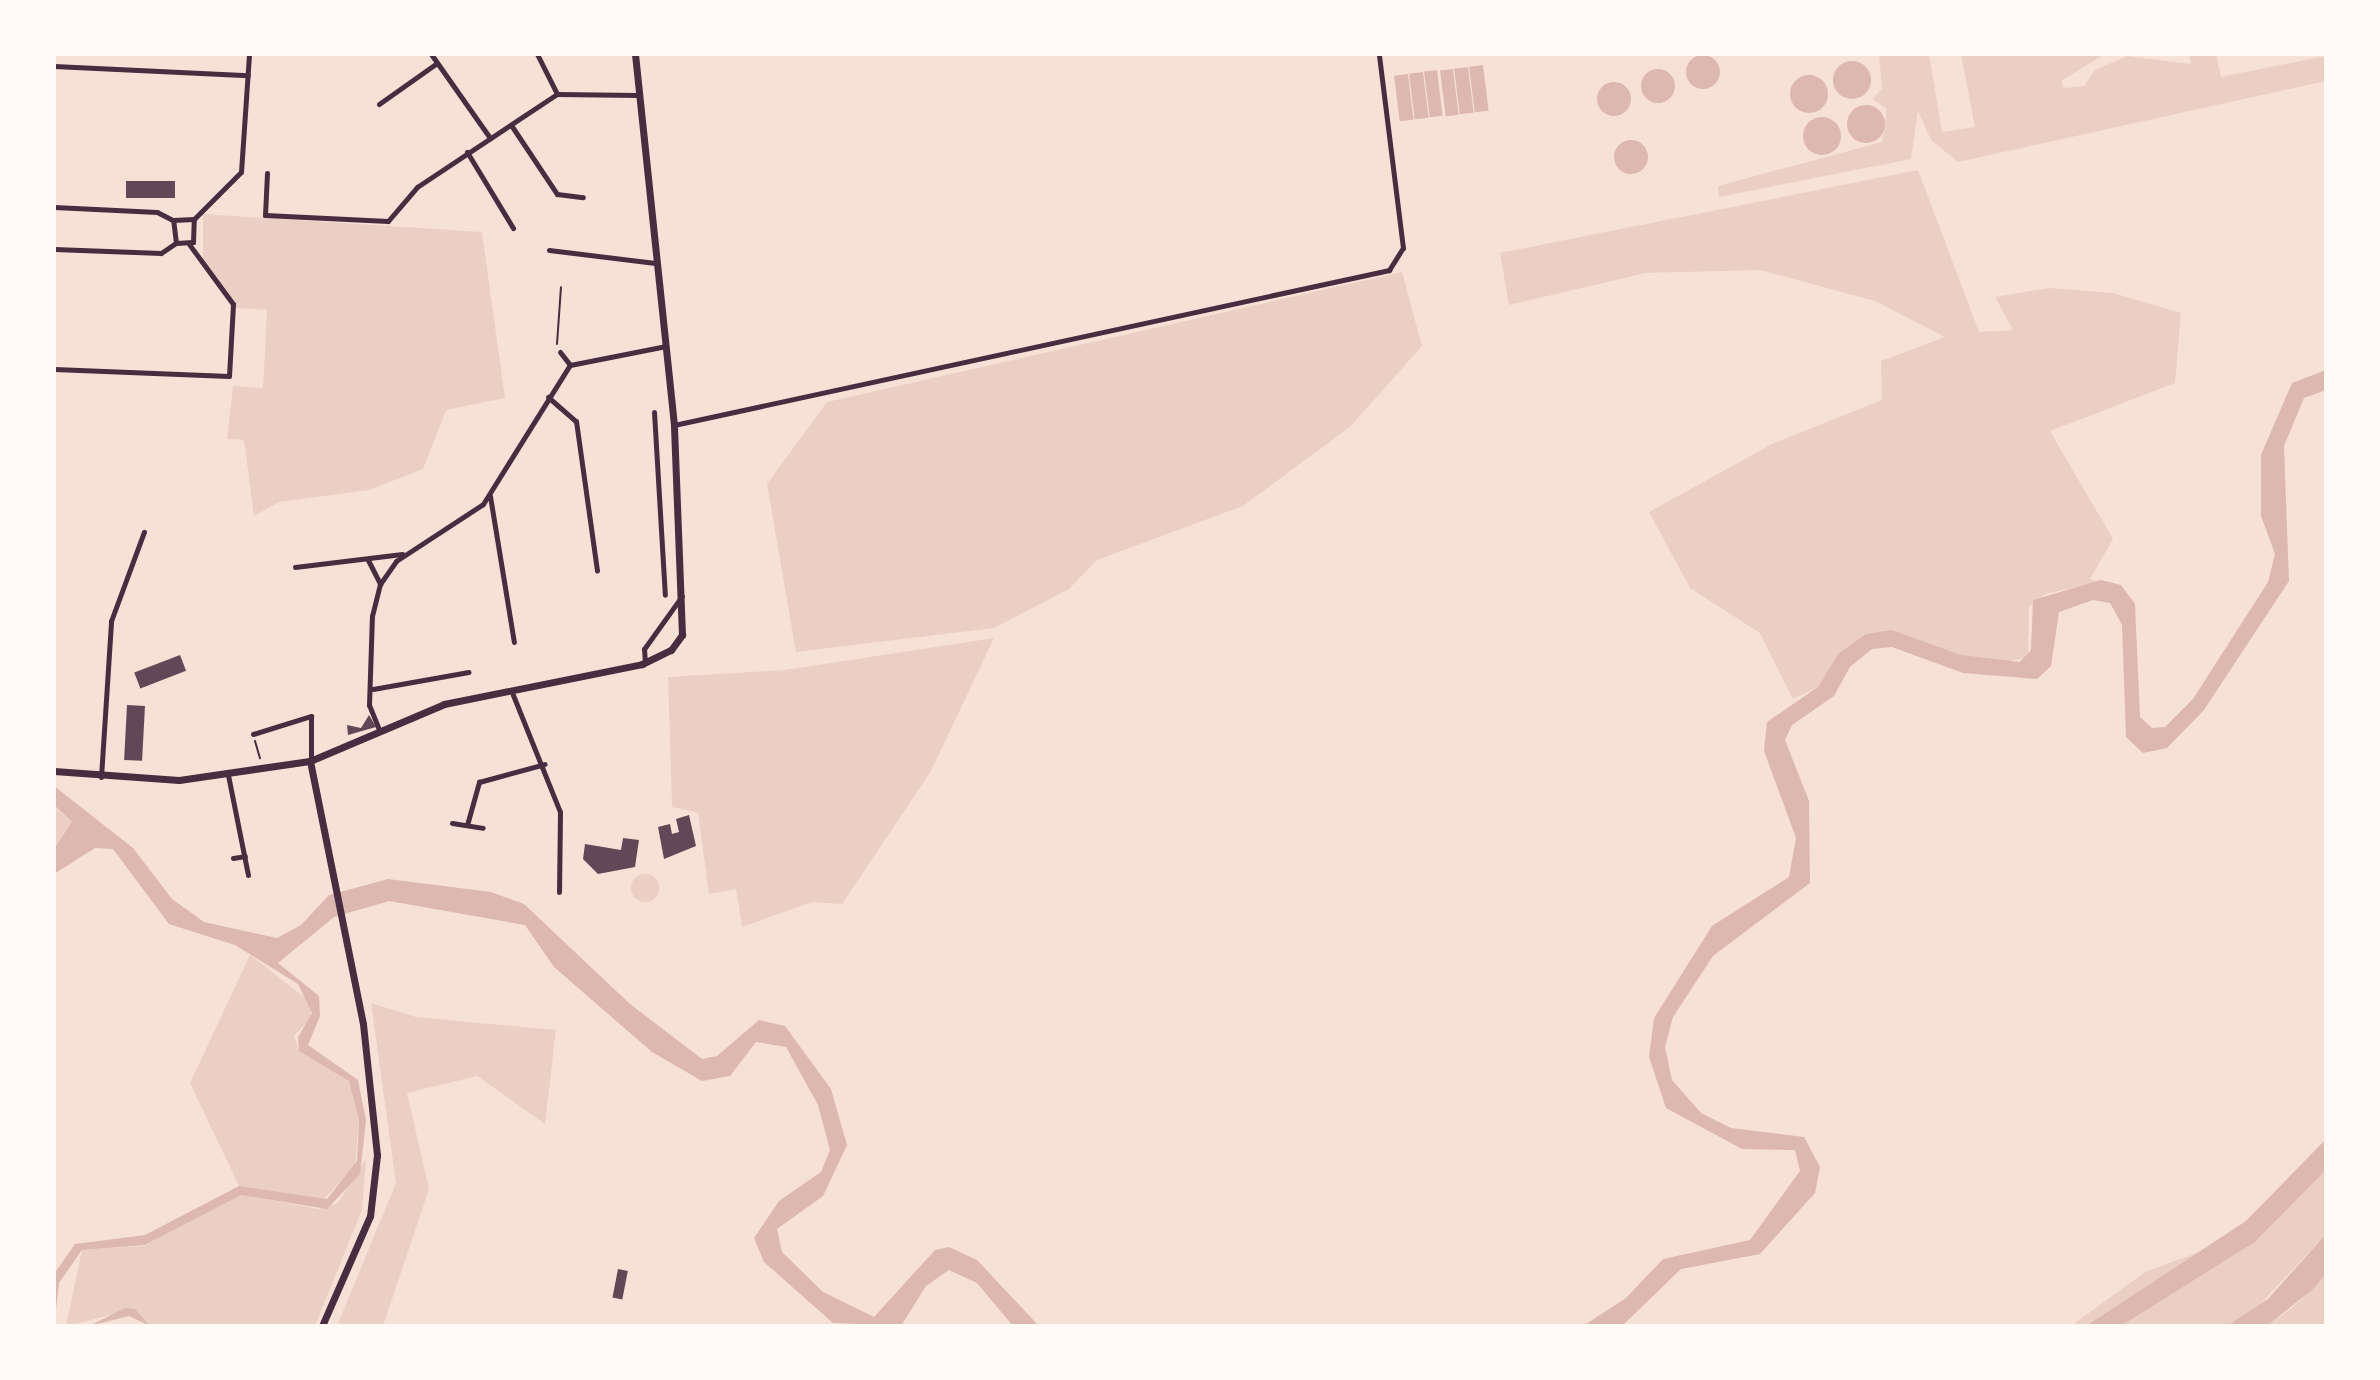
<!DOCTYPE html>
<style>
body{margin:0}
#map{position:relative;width:2380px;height:1380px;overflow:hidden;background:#f7e1d7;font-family:"PT Sans Narrow",sans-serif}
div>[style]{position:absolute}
.green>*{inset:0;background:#ebcfc5}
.round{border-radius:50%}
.water>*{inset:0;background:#dcb8b0;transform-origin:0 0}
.building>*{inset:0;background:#644757;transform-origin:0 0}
.path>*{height:2px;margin:-1px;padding:0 1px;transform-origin:1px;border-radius:1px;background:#4a2c40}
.minor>*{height:5px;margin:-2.5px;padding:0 2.5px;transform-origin:2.5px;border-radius:2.5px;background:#4a2c40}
.secondary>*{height:7px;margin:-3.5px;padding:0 3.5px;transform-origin:3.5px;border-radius:3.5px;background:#4a2c40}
.primary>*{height:7px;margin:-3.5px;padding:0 3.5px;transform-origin:3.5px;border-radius:3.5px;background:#4a2c40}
span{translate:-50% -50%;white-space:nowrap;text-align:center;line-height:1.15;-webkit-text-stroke:6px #fffaf5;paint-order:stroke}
.frame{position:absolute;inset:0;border:56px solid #fffaf5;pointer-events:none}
</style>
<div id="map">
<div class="green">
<div style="clip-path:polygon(1879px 54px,1929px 54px,1942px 132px,1975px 127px,1961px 54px,2105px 54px,2061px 81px,2064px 88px,2084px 86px,2095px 70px,2127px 56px,2191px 64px,2189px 54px,2216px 54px,2221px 77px,2326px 56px,2326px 81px,1958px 162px,1931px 140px,1918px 111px,1911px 159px,1719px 197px,1718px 186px,1882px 142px,1887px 109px,1872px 99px,1882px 89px)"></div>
<div style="clip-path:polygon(1918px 170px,1979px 332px,2013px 330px,1995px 297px,2050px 288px,2113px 293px,2181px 313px,2175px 383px,2050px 431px,2113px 539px,2090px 579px,2099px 582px,2045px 594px,2029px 606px,2028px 657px,2006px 662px,1961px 655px,1916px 640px,1838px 654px,1818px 687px,1793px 699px,1760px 633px,1690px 588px,1649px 512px,1772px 444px,1882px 400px,1881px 361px,1945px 337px,1875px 301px,1760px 270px,1646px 273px,1509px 305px,1500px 253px)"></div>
<div style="clip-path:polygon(203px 214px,482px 232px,505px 398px,446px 410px,423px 469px,369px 490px,279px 502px,254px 516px,244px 440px,227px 439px,233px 386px,263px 388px,267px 310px,237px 308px,203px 261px)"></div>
<div style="clip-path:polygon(1402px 272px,1422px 346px,1351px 426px,1243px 506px,1097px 560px,1069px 589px,994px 628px,796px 652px,767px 484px,827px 402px)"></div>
<div style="clip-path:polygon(994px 638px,931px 771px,842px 904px,812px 902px,742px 927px,736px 889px,709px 894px,698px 813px,672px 807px,668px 677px,785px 670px)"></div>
<div style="clip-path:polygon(54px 807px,72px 822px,54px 847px)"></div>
<div class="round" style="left:631px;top:874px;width:28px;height:28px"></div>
<div style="clip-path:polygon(250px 955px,312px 1003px,310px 1019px,294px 1036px,298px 1048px,349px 1081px,359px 1120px,355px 1166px,323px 1200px,239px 1186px,190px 1083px)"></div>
<div style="clip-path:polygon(371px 1003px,416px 1017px,556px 1030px,545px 1124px,477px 1076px,407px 1093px,429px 1189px,383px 1326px,337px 1326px,396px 1183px)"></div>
<div style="clip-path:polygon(366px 1159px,362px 1210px,315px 1326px,146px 1326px,135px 1309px,66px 1326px,82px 1250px,144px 1246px,240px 1194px,318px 1209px,338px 1203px)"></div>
<div style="clip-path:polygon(2326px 1170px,2326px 1234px,2251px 1314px,2227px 1326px,2121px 1326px,2255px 1242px)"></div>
<div style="clip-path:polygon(2210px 1248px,2086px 1326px,2071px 1326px,2145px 1272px)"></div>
<div style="clip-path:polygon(2326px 1274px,2326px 1326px,2267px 1326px,2293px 1307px)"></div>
</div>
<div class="water">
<div class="round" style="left:1686px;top:55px;width:34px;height:34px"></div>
<div class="round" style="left:1833px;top:61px;width:38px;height:38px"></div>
<div style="left:1483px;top:65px;width:46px;height:14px;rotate:83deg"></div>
<div style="left:1468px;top:67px;width:46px;height:14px;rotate:83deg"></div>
<div class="round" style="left:1641px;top:69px;width:34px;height:34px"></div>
<div style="left:1453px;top:69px;width:46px;height:13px;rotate:83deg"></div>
<div style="left:1437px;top:70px;width:46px;height:13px;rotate:83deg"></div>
<div style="left:1423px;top:72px;width:46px;height:14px;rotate:83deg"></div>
<div style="left:1408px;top:74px;width:46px;height:14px;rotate:83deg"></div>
<div class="round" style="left:1790px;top:75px;width:38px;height:38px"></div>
<div class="round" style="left:1597px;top:82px;width:34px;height:34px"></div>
<div class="round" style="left:1847px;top:105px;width:38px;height:38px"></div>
<div class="round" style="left:1803px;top:117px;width:38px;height:38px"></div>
<div class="round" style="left:1614px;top:140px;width:34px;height:34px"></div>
<div style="clip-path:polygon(2326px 370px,2326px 390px,2304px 398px,2284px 446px,2289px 581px,2204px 710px,2167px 748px,2143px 753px,2126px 737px,2122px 625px,2110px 603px,2093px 600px,2059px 612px,2051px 666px,2037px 679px,1963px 673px,1892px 647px,1872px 649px,1850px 667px,1834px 696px,1792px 725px,1785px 740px,1809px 801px,1810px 883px,1713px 956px,1673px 1017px,1665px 1047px,1672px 1080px,1701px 1113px,1731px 1128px,1804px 1137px,1820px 1167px,1815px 1193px,1760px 1254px,1681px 1269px,1622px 1326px,1583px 1326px,1626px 1298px,1663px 1259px,1750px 1240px,1800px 1171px,1795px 1150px,1742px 1149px,1666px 1108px,1649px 1057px,1654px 1018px,1712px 926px,1789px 877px,1796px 838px,1764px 751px,1767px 722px,1818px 687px,1838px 654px,1866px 634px,1892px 630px,1961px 655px,2020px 662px,2031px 650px,2033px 600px,2101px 580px,2121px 585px,2135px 604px,2140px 717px,2152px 728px,2165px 727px,2193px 699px,2268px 582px,2275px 554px,2261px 516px,2261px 455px,2292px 383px)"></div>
<div style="clip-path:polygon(54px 786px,133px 848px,172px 899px,204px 922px,277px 938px,301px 925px,329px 895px,388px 879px,491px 892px,524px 904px,630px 1004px,702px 1059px,717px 1056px,759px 1020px,785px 1026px,831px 1089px,847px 1145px,823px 1196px,777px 1229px,782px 1252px,823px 1292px,874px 1317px,935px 1250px,949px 1247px,977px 1260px,1039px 1326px,1013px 1326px,977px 1283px,949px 1270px,926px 1286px,901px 1326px,833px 1323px,764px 1262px,754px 1238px,779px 1201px,821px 1172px,830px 1150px,818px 1105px,786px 1047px,756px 1042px,730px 1076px,702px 1081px,652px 1052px,554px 967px,525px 925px,389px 901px,334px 917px,278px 963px,319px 996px,320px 1016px,308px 1045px,358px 1080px,366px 1120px,360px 1174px,327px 1209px,241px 1195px,145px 1245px,82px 1250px,59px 1283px,54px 1326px,54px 1274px,75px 1244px,145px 1235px,239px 1186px,327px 1199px,357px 1161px,359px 1120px,349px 1081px,299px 1051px,298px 1037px,312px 1013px,298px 984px,235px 945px,169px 924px,113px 849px,95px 848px,54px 874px,54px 848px,72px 822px,54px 805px)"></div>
<div style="clip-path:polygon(2326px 1139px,2326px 1170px,2255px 1242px,2121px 1326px,2086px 1326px,2246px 1221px)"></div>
<div style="clip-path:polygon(2326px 1234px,2326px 1274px,2314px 1288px,2267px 1326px,2227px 1326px,2268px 1299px)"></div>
<div style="clip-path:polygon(125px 1308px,135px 1309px,150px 1326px,129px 1316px,89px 1326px)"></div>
</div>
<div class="building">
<div style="left:126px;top:181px;width:49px;height:17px"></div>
<div style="left:180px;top:655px;width:17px;height:49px;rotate:69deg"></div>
<div style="left:127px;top:705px;width:18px;height:55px;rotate:3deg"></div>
<div style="clip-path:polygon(369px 715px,376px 727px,348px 735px,347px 725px,361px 728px)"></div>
<div style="clip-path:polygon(689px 815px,696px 846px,664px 859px,658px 827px,670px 824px,672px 834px,679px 832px,676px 819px)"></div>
<div style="clip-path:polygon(623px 838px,639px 840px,635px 867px,598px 874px,583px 859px,585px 844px,621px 850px)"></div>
<div style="left:618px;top:1269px;width:10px;height:29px;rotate:11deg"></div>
</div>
<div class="path">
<div style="left:557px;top:344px;width:57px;rotate:-86deg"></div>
<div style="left:255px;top:741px;width:18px;rotate:74deg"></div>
</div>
<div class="minor">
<div style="left:431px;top:54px;width:103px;rotate:54.9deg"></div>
<div style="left:537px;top:54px;width:45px;rotate:63.4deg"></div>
<div style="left:54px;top:66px;width:194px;rotate:2.7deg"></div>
<div style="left:379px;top:104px;width:71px;rotate:-35.3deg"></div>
<div style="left:511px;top:125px;width:83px;rotate:56.3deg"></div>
<div style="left:557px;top:194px;width:26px;rotate:7deg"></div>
<div style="left:467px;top:152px;width:89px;rotate:58.8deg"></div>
<div style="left:267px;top:173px;width:42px;rotate:92.7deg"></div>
<div style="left:265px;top:215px;width:123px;rotate:2.8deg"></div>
<div style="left:388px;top:221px;width:45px;rotate:-49.5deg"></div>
<div style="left:417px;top:187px;width:168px;rotate:-33.6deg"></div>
<div style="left:557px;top:94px;width:81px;rotate:0.7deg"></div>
<div style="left:54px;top:207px;width:103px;rotate:2.8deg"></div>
<div style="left:157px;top:212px;width:18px;rotate:27deg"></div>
<div style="left:194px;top:219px;width:66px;rotate:-45deg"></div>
<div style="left:241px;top:172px;width:118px;rotate:-86.1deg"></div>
<div style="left:176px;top:243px;width:23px;rotate:-97deg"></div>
<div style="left:173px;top:220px;width:21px;rotate:-3deg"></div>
<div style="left:176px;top:243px;width:17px;rotate:-3deg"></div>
<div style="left:193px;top:242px;width:23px;rotate:-88deg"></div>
<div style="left:54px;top:249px;width:107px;rotate:2.1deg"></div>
<div style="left:161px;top:253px;width:18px;rotate:-34deg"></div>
<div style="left:549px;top:250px;width:107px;rotate:7deg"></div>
<div style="left:560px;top:352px;width:16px;rotate:52deg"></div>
<div style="left:54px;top:369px;width:175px;rotate:2.3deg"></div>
<div style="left:229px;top:376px;width:72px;rotate:-86.8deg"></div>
<div style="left:233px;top:304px;width:74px;rotate:-126.3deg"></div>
<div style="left:548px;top:397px;width:37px;rotate:41deg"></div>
<div style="left:576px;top:421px;width:151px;rotate:82deg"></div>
<div style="left:654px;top:412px;width:183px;rotate:86.6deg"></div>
<div style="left:674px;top:425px;width:732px;rotate:-12.23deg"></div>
<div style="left:1389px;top:270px;width:26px;rotate:-58deg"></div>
<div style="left:1403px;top:248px;width:195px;rotate:-97.1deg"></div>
<div style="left:490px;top:496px;width:148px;rotate:80.7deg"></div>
<div style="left:368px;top:560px;width:27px;rotate:63deg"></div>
<div style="left:295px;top:567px;width:108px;rotate:-6.9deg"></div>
<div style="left:645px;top:663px;width:14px;rotate:-94deg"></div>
<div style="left:644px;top:649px;width:65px;rotate:-54.4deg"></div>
<div style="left:373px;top:689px;width:97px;rotate:-10.1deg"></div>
<div style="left:513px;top:695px;width:126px;rotate:68.1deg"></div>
<div style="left:560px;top:812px;width:80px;rotate:90.7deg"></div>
<div style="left:380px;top:732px;width:29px;rotate:-112deg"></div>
<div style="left:369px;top:705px;width:89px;rotate:-88.1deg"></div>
<div style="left:372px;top:616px;width:33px;rotate:-76deg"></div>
<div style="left:380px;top:584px;width:28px;rotate:-55deg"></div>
<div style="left:396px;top:561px;width:104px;rotate:-33.2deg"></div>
<div style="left:483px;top:504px;width:164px;rotate:-58deg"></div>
<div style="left:570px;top:365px;width:98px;rotate:-11.2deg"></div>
<div style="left:253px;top:734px;width:61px;rotate:-17.2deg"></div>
<div style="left:311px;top:716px;width:44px;rotate:90deg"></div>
<div style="left:228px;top:775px;width:102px;rotate:78.7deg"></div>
<div style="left:101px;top:777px;width:156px;rotate:-86.3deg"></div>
<div style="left:111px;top:621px;width:95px;rotate:-69.7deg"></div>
<div style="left:452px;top:823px;width:31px;rotate:9deg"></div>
<div style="left:467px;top:825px;width:45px;rotate:-74.4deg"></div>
<div style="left:479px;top:782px;width:68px;rotate:-15.3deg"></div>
<div style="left:233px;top:858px;width:12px;rotate:-9deg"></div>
</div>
<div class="secondary">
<div style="left:310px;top:761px;width:146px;rotate:-23deg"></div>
<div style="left:444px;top:704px;width:202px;rotate:-11.4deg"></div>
<div style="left:642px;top:664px;width:32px;rotate:-26deg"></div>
<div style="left:671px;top:650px;width:19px;rotate:-54deg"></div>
<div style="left:682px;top:635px;width:210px;rotate:-92.2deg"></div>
<div style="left:674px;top:425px;width:373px;rotate:-96deg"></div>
</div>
<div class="primary">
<div style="left:54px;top:771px;width:125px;rotate:4.1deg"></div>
<div style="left:179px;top:780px;width:132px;rotate:-8.3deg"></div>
<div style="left:310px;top:761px;width:268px;rotate:78.6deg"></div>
<div style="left:363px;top:1024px;width:132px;rotate:83.9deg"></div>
<div style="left:377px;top:1155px;width:61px;rotate:96.5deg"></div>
<div style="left:370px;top:1216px;width:120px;rotate:113.6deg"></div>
</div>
<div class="frame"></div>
</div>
